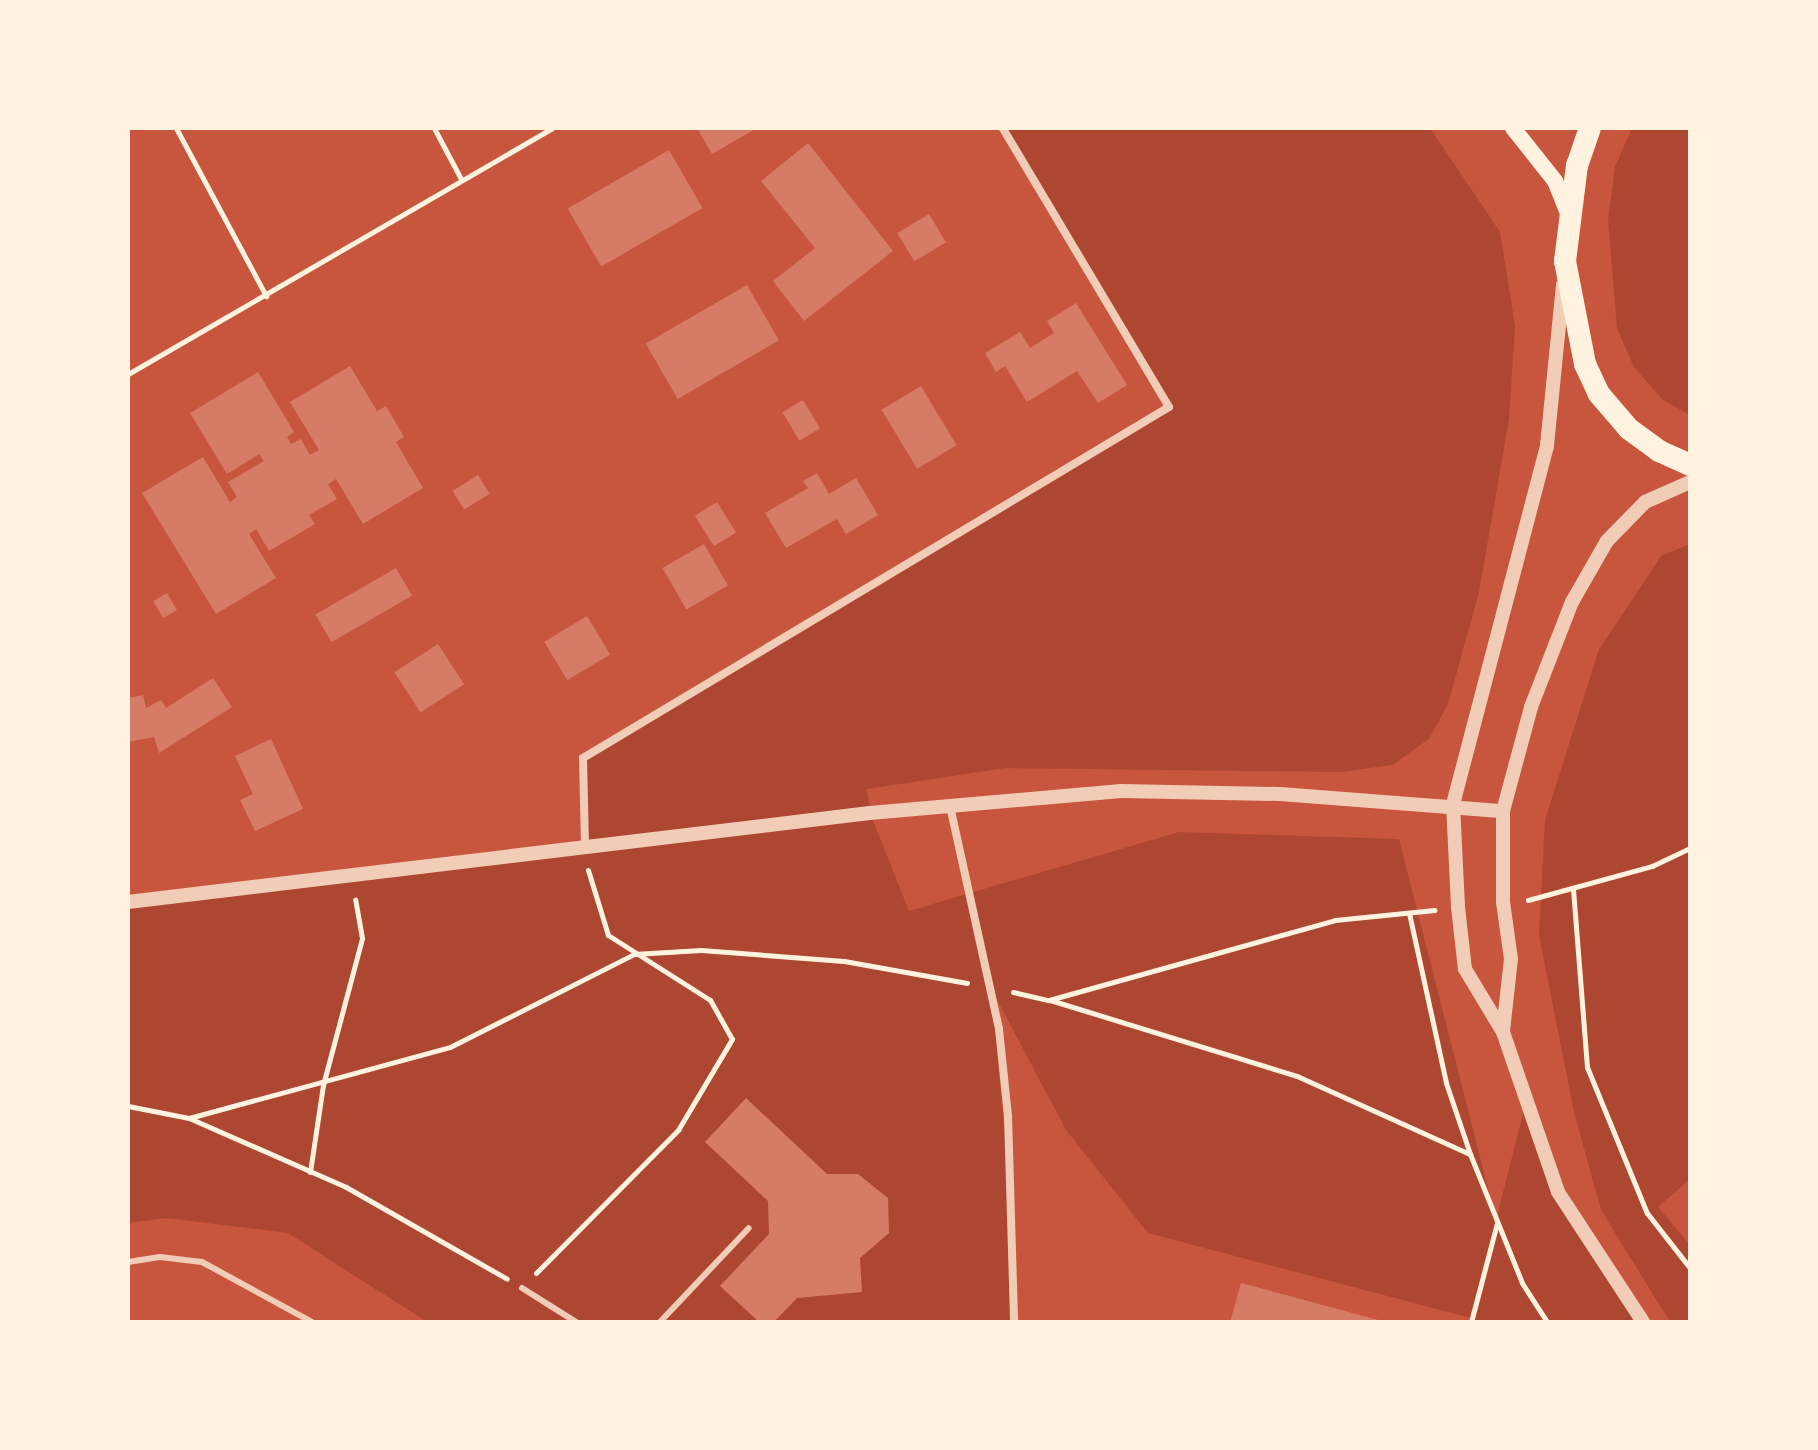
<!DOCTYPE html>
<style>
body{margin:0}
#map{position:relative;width:1818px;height:1450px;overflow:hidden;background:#c8553d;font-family:"Titillium Web",sans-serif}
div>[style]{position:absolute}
.green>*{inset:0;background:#ae4732}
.building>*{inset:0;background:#d67c66;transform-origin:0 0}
.path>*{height:5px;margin:-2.5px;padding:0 2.5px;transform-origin:2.5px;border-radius:2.5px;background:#fff3e0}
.service>*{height:6px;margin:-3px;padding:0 3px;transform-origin:3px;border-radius:3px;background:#f1ccb7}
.minor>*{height:8px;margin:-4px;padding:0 4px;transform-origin:4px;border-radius:4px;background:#f1ccb7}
.tertiary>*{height:14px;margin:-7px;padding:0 7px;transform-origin:7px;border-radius:7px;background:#f1ccb7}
.secondary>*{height:16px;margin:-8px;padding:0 8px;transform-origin:8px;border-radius:8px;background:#fff3e0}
.trunk>*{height:22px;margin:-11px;padding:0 11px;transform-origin:11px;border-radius:11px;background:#fff3e0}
span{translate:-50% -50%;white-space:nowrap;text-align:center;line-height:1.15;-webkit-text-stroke:8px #fff3e0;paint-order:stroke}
.frame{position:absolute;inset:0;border:130px solid #fff3e0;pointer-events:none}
</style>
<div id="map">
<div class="green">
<div style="clip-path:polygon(1007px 128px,1430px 128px,1500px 232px,1515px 326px,1509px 419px,1479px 592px,1448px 704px,1429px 739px,1392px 765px,1342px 772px,1005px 768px,867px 789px,870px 813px,909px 911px,1179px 832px,1399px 839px,1496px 1220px,1525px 1106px,1558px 1192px,1643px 1322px,1471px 1322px,1471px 1318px,1148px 1233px,1066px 1130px,992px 990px,1015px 1259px,1014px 1322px,427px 1322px,288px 1233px,166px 1218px,128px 1223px,128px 902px,584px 846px,583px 758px,1169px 407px)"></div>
<div style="clip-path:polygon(1632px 128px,1690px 128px,1690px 415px,1662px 399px,1634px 367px,1617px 328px,1608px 221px,1615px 167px)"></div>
<div style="clip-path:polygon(1690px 544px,1690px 1179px,1658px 1207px,1690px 1245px,1690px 1322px,1670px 1322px,1601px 1210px,1574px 1112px,1539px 935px,1545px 820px,1599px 649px,1661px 556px)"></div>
</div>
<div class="building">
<div style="clip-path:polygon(697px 128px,757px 128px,712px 154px)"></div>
<div style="clip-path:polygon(808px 143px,893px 251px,804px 321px,773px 281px,815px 248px,761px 181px)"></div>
<div style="left:669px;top:150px;width:67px;height:117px;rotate:60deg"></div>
<div style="left:929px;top:214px;width:33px;height:37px;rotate:59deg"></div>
<div style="left:747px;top:285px;width:64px;height:117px;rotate:60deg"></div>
<div style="clip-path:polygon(1076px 303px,1127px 385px,1098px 403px,1077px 371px,1027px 402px,1005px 366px,996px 372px,985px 353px,1020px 332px,1030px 348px,1054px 333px,1047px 321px)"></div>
<div style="clip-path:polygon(350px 366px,377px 411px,386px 406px,404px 437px,396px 442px,423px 488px,363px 524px,336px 479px,328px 484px,337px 499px,309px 515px,315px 524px,269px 551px,256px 529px,249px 534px,276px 578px,216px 614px,142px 493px,203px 457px,230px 502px,237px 497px,228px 482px,264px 461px,259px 454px,227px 474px,190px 413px,258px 372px,294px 432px,287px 437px,291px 444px,301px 439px,310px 455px,319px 450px,290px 402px)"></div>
<div style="left:921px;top:386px;width:69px;height:46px;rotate:59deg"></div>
<div style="left:803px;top:400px;width:33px;height:24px;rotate:59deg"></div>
<div style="clip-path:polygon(817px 473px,829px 494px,856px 478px,878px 515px,846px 534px,837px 519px,786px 548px,765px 513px,808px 488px,803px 481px)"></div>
<div style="left:478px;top:475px;width:22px;height:30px;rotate:58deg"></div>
<div style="left:717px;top:502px;width:36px;height:26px;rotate:58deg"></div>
<div style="left:704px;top:544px;width:48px;height:48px;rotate:60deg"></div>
<div style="left:396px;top:568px;width:32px;height:93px;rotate:60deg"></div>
<div style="left:167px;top:593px;width:20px;height:16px;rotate:60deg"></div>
<div style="left:587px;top:616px;width:45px;height:50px;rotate:59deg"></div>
<div style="left:438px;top:644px;width:48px;height:52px;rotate:57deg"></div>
<div style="clip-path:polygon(213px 678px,232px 707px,159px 753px,154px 737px,128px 742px,128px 698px,143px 695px,146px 708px,161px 700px,166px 708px)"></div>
<div style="clip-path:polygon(271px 739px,303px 809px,255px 831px,240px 800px,253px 794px,235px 756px)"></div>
<div style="clip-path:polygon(746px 1098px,827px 1174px,858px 1174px,888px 1198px,889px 1233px,860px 1258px,862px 1292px,797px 1298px,774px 1322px,759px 1322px,720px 1286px,769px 1234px,768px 1201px,705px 1142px)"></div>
<div style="clip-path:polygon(1241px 1283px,1382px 1321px,1382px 1322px,1230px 1322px)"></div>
</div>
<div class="path">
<div style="left:176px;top:128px;width:191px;rotate:61.8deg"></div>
<div style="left:434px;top:128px;width:58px;rotate:62.1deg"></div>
<div style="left:128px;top:374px;width:490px;rotate:-30.1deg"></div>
<div style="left:1573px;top:889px;width:179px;rotate:85.5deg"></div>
<div style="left:1587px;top:1067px;width:158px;rotate:67.7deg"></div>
<div style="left:1647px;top:1213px;width:70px;rotate:52deg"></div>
<div style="left:1528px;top:900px;width:129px;rotate:-15.3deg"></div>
<div style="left:1652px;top:866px;width:42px;rotate:-25.3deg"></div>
<div style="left:1409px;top:913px;width:174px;rotate:77.7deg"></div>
<div style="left:1446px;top:1083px;width:75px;rotate:71.3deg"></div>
<div style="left:1470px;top:1154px;width:139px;rotate:68deg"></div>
<div style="left:1522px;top:1283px;width:46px;rotate:57.3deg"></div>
<div style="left:1013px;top:992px;width:37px;rotate:13deg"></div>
<div style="left:1049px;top:1000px;width:297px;rotate:-15.6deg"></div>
<div style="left:1335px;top:920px;width:100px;rotate:-5.8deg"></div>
<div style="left:1050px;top:1000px;width:258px;rotate:17.1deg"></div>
<div style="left:1297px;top:1076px;width:190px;rotate:24.3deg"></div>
<div style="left:128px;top:1106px;width:62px;rotate:11.1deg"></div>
<div style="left:189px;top:1118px;width:171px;rotate:23.7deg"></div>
<div style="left:346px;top:1187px;width:185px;rotate:29.7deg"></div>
<div style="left:189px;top:1118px;width:270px;rotate:-15.2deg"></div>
<div style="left:450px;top:1047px;width:206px;rotate:-26.8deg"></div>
<div style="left:634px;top:954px;width:67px;rotate:-3.4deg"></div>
<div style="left:701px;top:950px;width:143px;rotate:4.4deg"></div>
<div style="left:844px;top:961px;width:125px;rotate:10.1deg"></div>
<div style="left:310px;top:1172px;width:88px;rotate:-81.5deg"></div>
<div style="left:323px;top:1085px;width:152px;rotate:-75.1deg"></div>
<div style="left:362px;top:938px;width:39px;rotate:-100deg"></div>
<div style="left:536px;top:1273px;width:202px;rotate:-45.2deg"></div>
<div style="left:678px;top:1130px;width:106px;rotate:-59.3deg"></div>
<div style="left:732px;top:1039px;width:45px;rotate:-119.4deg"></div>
<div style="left:710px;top:1000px;width:121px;rotate:-147.5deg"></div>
<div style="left:608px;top:935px;width:68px;rotate:-107.1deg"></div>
<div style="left:1471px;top:1322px;width:102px;rotate:-75.3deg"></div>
</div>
<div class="service">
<div style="left:128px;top:1262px;width:32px;rotate:-9deg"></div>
<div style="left:160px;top:1257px;width:42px;rotate:6.8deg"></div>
<div style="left:202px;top:1262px;width:125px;rotate:28.6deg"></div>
<div style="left:522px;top:1288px;width:64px;rotate:32.2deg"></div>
<div style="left:660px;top:1322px;width:129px;rotate:-46.6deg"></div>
</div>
<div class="minor">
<div style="left:950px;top:806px;width:228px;rotate:77.6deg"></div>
<div style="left:999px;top:1029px;width:87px;rotate:84.1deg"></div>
<div style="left:1008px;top:1116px;width:206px;rotate:88.3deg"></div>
<div style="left:585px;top:846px;width:88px;rotate:-91.3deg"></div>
<div style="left:583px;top:758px;width:683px;rotate:-30.92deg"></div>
<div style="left:1169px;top:407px;width:325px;rotate:-120.8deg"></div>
</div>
<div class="tertiary">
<div style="left:1563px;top:285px;width:162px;rotate:95.7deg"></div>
<div style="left:1547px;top:446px;width:370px;rotate:104.7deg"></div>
<div style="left:1453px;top:804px;width:103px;rotate:87.2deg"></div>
<div style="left:1458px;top:907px;width:62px;rotate:83.6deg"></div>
<div style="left:1465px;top:969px;width:74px;rotate:58.9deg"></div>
<div style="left:1503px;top:1032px;width:169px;rotate:71deg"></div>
<div style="left:1558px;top:1192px;width:155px;rotate:56.8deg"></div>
<div style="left:128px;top:902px;width:747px;rotate:-6.84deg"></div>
<div style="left:870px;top:813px;width:252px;rotate:-5deg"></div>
<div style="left:1121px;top:791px;width:159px;rotate:1.1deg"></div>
<div style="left:1280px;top:794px;width:224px;rotate:4.4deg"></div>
<div style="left:1503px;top:1031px;width:72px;rotate:-83.7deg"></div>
<div style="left:1511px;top:959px;width:58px;rotate:-98deg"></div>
<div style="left:1503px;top:902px;width:91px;rotate:-90deg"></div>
<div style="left:1503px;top:811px;width:108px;rotate:-74.9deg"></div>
<div style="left:1531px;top:707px;width:113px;rotate:-68.7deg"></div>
<div style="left:1572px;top:602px;width:70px;rotate:-60.2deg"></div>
<div style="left:1607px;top:541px;width:54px;rotate:-45.7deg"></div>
<div style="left:1645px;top:502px;width:49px;rotate:-24deg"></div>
</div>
<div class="secondary">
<div style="left:1513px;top:128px;width:68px;rotate:51.6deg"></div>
<div style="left:1555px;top:181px;width:35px;rotate:68deg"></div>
</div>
<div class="trunk">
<div style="left:1590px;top:128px;width:39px;rotate:109deg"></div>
<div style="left:1577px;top:165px;width:97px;rotate:97.1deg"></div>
<div style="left:1565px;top:261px;width:105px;rotate:79deg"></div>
<div style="left:1585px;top:364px;width:33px;rotate:65deg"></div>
<div style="left:1599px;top:394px;width:46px;rotate:49.4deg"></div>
<div style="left:1629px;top:429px;width:37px;rotate:36deg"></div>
<div style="left:1659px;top:451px;width:34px;rotate:24deg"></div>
</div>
<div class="frame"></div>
</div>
